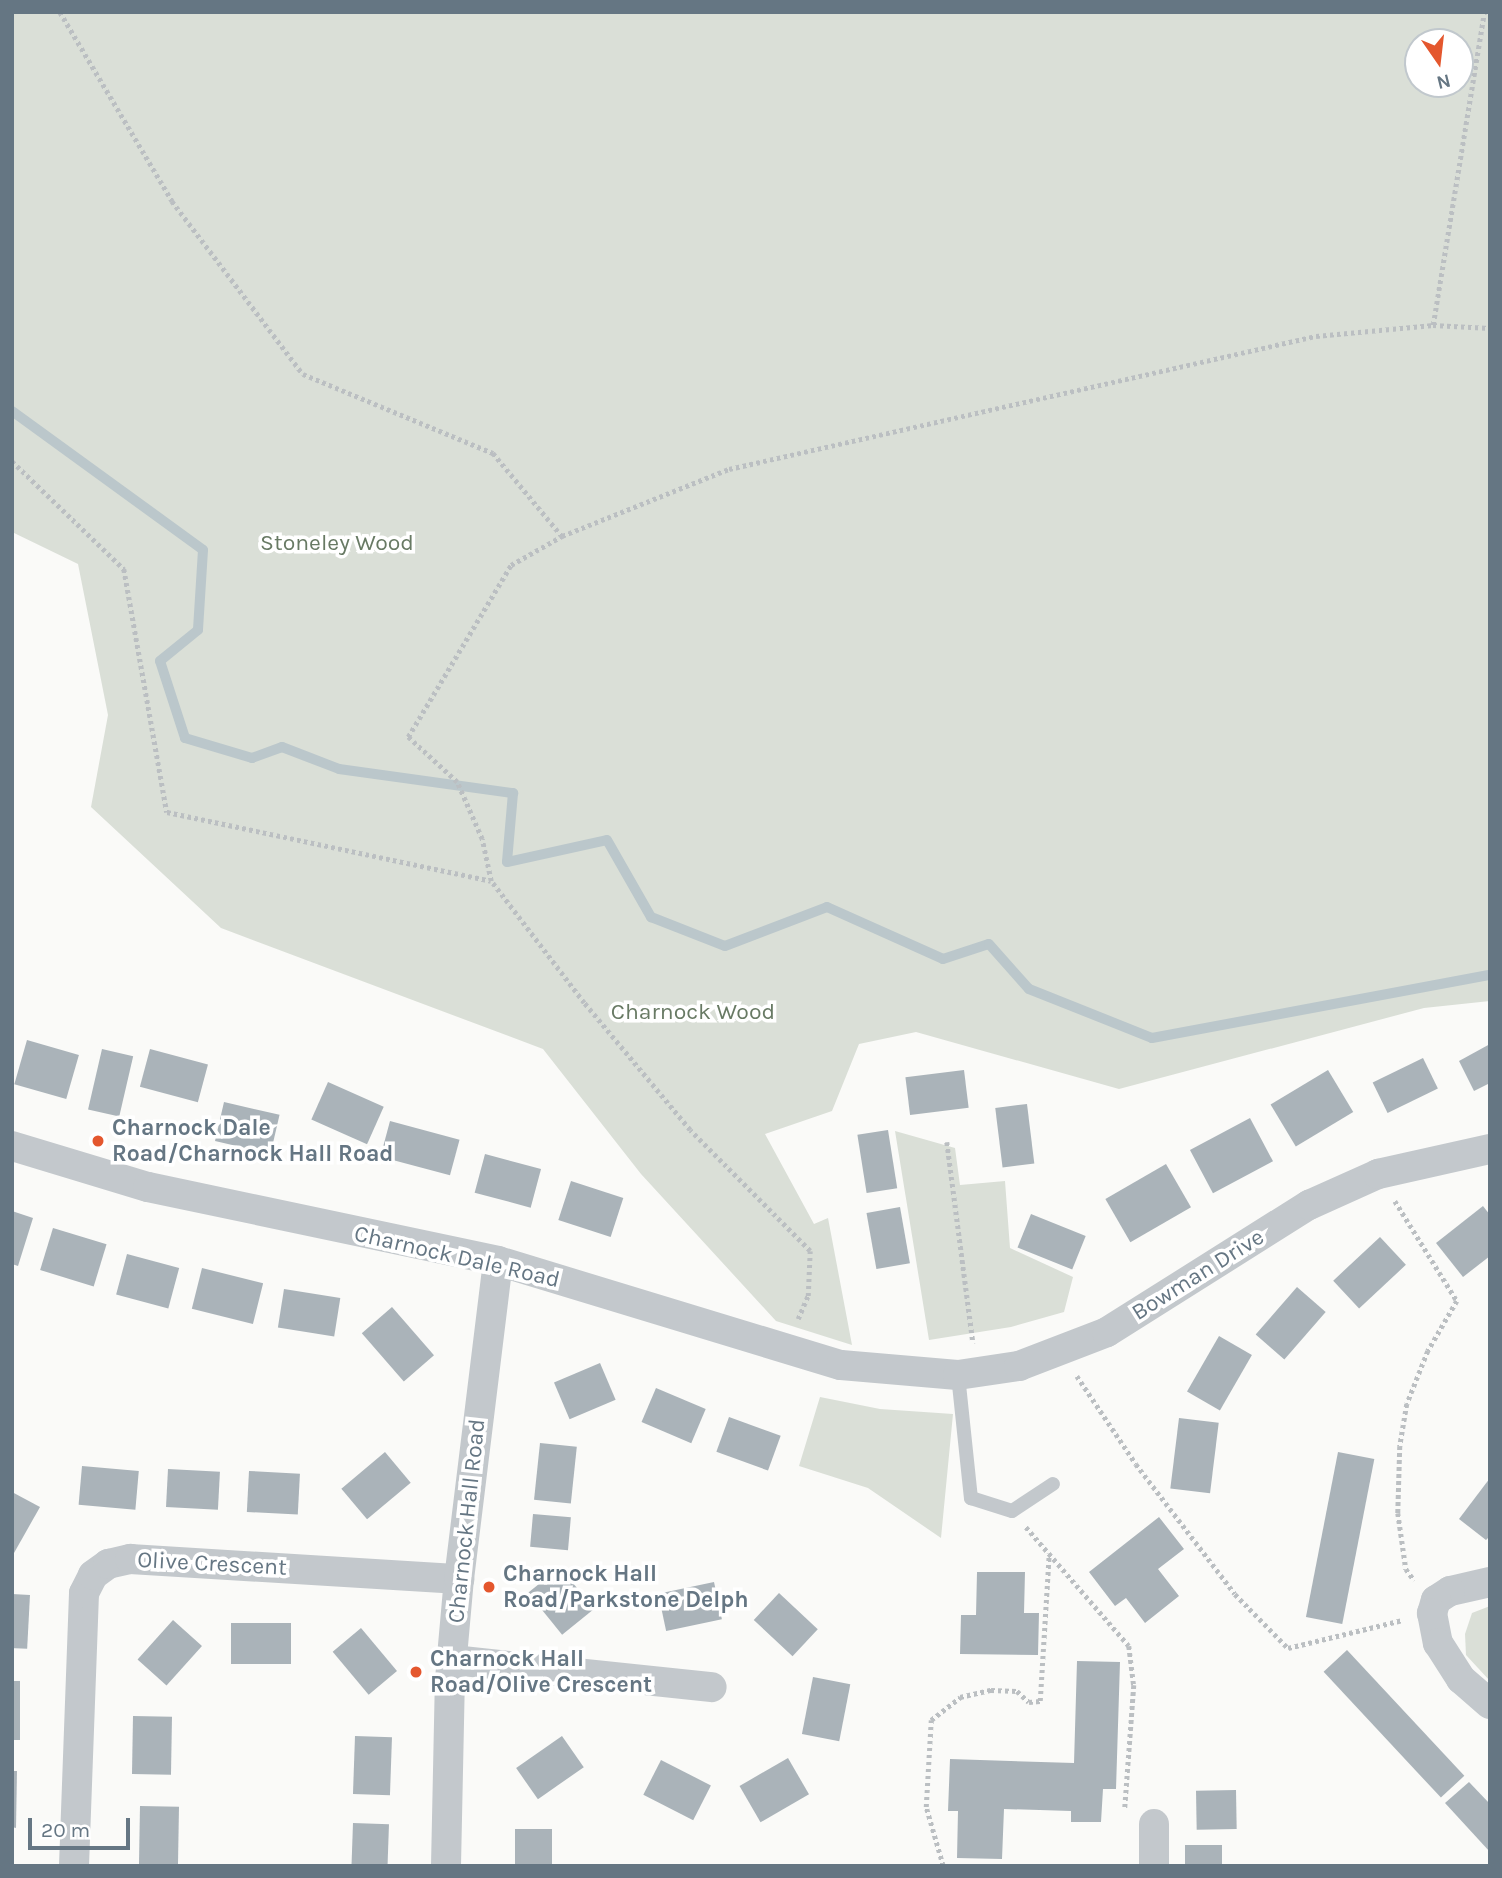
<!DOCTYPE html>
<style>
body{margin:0}
#map{position:relative;width:1502px;height:1878px;overflow:hidden;background:#fafaf8;font-family:Karla,sans-serif}
div>[style]{position:absolute}
.green>*{inset:0;background:#dadfd7}
.stream>*{height:10px;margin:-5px;padding:0 5px;transform-origin:5px;border-radius:5px;background:#bbc7cb}
.building>*{inset:0;background:#aab3b9;transform-origin:0 0}
.path>*{height:4.5px;margin-top:-2.25px;transform-origin:0;background:repeating-linear-gradient(90deg,#bbbfc2 0 3.5px,transparent 0 7px)}
.lane>*{height:14px;margin:-7px;padding:0 7px;transform-origin:7px;border-radius:7px;background:#c3c8cc}
.street>*{height:30px;margin:-15px;padding:0 15px;transform-origin:15px;border-radius:15px;background:#c3c8cc}
.dots>*{width:19px;height:19px;translate:-50% -50%;box-sizing:border-box;border:4px solid #fff;border-radius:50%}
span{translate:-50% -50%;white-space:nowrap;text-align:center;line-height:1.15;-webkit-text-stroke:7px #fff;paint-order:stroke}
.park-label{font-size:23px;color:#687a64}
.poi-label{font-size:23px;color:#657683;font-weight:700}
.left{translate:0 -50%;text-align:left}
.street-label{font-size:23px;color:#657683}
.frame{position:absolute;inset:0;border:14px solid #657683;pointer-events:none}
.north{position:absolute;left:1404px;top:28px;width:70px;height:70px;box-sizing:border-box;background:#fff;border:2px solid #c1c8cd;border-radius:50%;rotate:166deg;font-size:19px;font-weight:700;line-height:28px;text-align:center;color:#657683}
.north::after{content:'';display:block;margin:auto;width:24px;height:32px;background:#e4572e;clip-path:polygon(50% 0,100% 100%,50% 72%,0 100%)}
.scale{position:absolute;left:28px;top:1818px;width:102px;height:32px;box-sizing:border-box;border:4px solid #657683;border-top:0;padding-left:9px;font-size:21px;line-height:24px;white-space:nowrap;color:#657683;-webkit-text-stroke:5px #fff;paint-order:stroke}
</style>
<div id="map">
<div class="green">
<div style="clip-path:polygon(evenodd,12px 12px,1490px 12px,1490px 1001px,1424px 1008px,1119px 1089px,916px 1032px,859px 1044px,832px 1111px,765px 1134px,814px 1224px,828px 1218px,852px 1345px,776px 1321px,641px 1174px,543px 1049px,221px 928px,91px 807px,108px 715px,78px 564px,12px 532px,12px 12px,1460px 42px,1460px 84px,1418px 84px,1418px 42px,1460px 42px)"></div>
<div style="clip-path:polygon(895px 1131px,955px 1148px,960px 1185px,1005px 1181px,1010px 1248px,1073px 1277px,1064px 1312px,1011px 1327px,929px 1340px)"></div>
<div style="clip-path:polygon(820px 1397px,880px 1409px,953px 1414px,941px 1538px,868px 1488px,799px 1466px)"></div>
<div style="clip-path:polygon(1490px 1606px,1490px 1681px,1466px 1655px,1465px 1634px,1472px 1613px)"></div>
</div>
<div class="stream">
<div style="left:12px;top:411px;width:236px;rotate:36deg"></div>
<div style="left:203px;top:550px;width:80px;rotate:93.6deg"></div>
<div style="left:198px;top:630px;width:49px;rotate:140.8deg"></div>
<div style="left:160px;top:661px;width:81px;rotate:72deg"></div>
<div style="left:185px;top:738px;width:70px;rotate:16.6deg"></div>
<div style="left:252px;top:758px;width:32px;rotate:-20deg"></div>
<div style="left:282px;top:747px;width:61px;rotate:21.1deg"></div>
<div style="left:339px;top:769px;width:176px;rotate:7.9deg"></div>
<div style="left:513px;top:793px;width:69px;rotate:95deg"></div>
<div style="left:507px;top:862px;width:102px;rotate:-12.4deg"></div>
<div style="left:607px;top:840px;width:89px;rotate:60.3deg"></div>
<div style="left:651px;top:917px;width:79px;rotate:21.4deg"></div>
<div style="left:725px;top:946px;width:109px;rotate:-20.9deg"></div>
<div style="left:827px;top:907px;width:127px;rotate:24.1deg"></div>
<div style="left:943px;top:959px;width:48px;rotate:-18.1deg"></div>
<div style="left:989px;top:944px;width:60px;rotate:48.4deg"></div>
<div style="left:1029px;top:989px;width:132px;rotate:21.7deg"></div>
<div style="left:1152px;top:1038px;width:344px;rotate:-10.6deg"></div>
</div>
<div class="building">
<div style="left:27px;top:1040px;width:54px;height:46px;rotate:16deg"></div>
<div style="clip-path:polygon(1490px 1044px,1490px 1083px,1474px 1091px,1459px 1061px)"></div>
<div style="left:102px;top:1049px;width:32px;height:62px;rotate:13deg"></div>
<div style="left:150px;top:1049px;width:60px;height:39px;rotate:15deg"></div>
<div style="left:1423px;top:1058px;width:34px;height:56px;rotate:64deg"></div>
<div style="left:964px;top:1070px;width:38px;height:59px;rotate:83deg"></div>
<div style="left:1328px;top:1070px;width:49px;height:67px;rotate:59deg"></div>
<div style="left:328px;top:1082px;width:61px;height:41px;rotate:24deg"></div>
<div style="left:224px;top:1102px;width:57px;height:40px;rotate:13deg"></div>
<div style="left:1027px;top:1104px;width:60px;height:32px;rotate:83deg"></div>
<div style="left:1250px;top:1118px;width:49px;height:68px;rotate:62deg"></div>
<div style="left:390px;top:1121px;width:72px;height:37px;rotate:15deg"></div>
<div style="left:888px;top:1130px;width:59px;height:31px;rotate:81deg"></div>
<div style="left:485px;top:1154px;width:58px;height:40px;rotate:15deg"></div>
<div style="left:1166px;top:1164px;width:50px;height:70px;rotate:60deg"></div>
<div style="left:571px;top:1181px;width:55px;height:41px;rotate:18deg"></div>
<div style="clip-path:polygon(1483px 1206px,1490px 1215px,1490px 1256px,1463px 1277px,1436px 1243px)"></div>
<div style="left:900px;top:1207px;width:57px;height:34px;rotate:80deg"></div>
<div style="clip-path:polygon(12px 1211px,33px 1218px,18px 1266px,12px 1264px)"></div>
<div style="left:1031px;top:1214px;width:59px;height:36px;rotate:22deg"></div>
<div style="left:53px;top:1228px;width:56px;height:44px;rotate:17deg"></div>
<div style="left:1380px;top:1237px;width:38px;height:64px;rotate:47deg"></div>
<div style="left:127px;top:1254px;width:54px;height:42px;rotate:15deg"></div>
<div style="left:202px;top:1268px;width:63px;height:42px;rotate:14deg"></div>
<div style="left:1297px;top:1287px;width:38px;height:63px;rotate:41deg"></div>
<div style="left:284px;top:1289px;width:57px;height:39px;rotate:9deg"></div>
<div style="left:392px;top:1307px;width:64px;height:40px;rotate:49deg"></div>
<div style="left:1219px;top:1336px;width:38px;height:64px;rotate:30deg"></div>
<div style="left:600px;top:1363px;width:40px;height:50px;rotate:67deg"></div>
<div style="left:656px;top:1388px;width:54px;height:37px;rotate:23deg"></div>
<div style="left:729px;top:1417px;width:55px;height:37px;rotate:20deg"></div>
<div style="left:1179px;top:1418px;width:40px;height:71px;rotate:7deg"></div>
<div style="left:540px;top:1443px;width:37px;height:57px;rotate:6deg"></div>
<div style="left:385px;top:1452px;width:40px;height:57px;rotate:50deg"></div>
<div style="left:1338px;top:1452px;width:37px;height:168px;rotate:11deg"></div>
<div style="left:82px;top:1466px;width:57px;height:39px;rotate:5deg"></div>
<div style="left:168px;top:1469px;width:52px;height:38px;rotate:3deg"></div>
<div style="left:249px;top:1471px;width:51px;height:41px;rotate:3deg"></div>
<div style="clip-path:polygon(1490px 1478px,1490px 1536px,1486px 1540px,1459px 1519px)"></div>
<div style="clip-path:polygon(12px 1492px,40px 1507px,14px 1553px,12px 1552px)"></div>
<div style="left:533px;top:1514px;width:38px;height:33px;rotate:5deg"></div>
<div style="clip-path:polygon(1159px 1517px,1184px 1549px,1158px 1569px,1179px 1596px,1145px 1623px,1126px 1598px,1115px 1606px,1089px 1572px)"></div>
<div style="left:560px;top:1567px;width:54px;height:41px;rotate:51deg"></div>
<div style="clip-path:polygon(977px 1572px,1025px 1572px,1024px 1613px,1039px 1613px,1038px 1655px,960px 1654px,961px 1615px,976px 1615px)"></div>
<div style="left:714px;top:1582px;width:38px;height:57px;rotate:78deg"></div>
<div style="left:779px;top:1593px;width:53px;height:37px;rotate:43deg"></div>
<div style="left:12px;top:1594px;width:18px;height:54px;rotate:3deg"></div>
<div style="left:173px;top:1620px;width:39px;height:53px;rotate:42deg"></div>
<div style="left:231px;top:1623px;width:60px;height:41px"></div>
<div style="left:361px;top:1628px;width:56px;height:37px;rotate:50deg"></div>
<div style="left:1347px;top:1650px;width:172px;height:32px;rotate:47deg"></div>
<div style="clip-path:polygon(1077px 1661px,1120px 1662px,1116px 1789px,1103px 1789px,1101px 1822px,1071px 1822px,1071px 1811px,1004px 1809px,1002px 1859px,957px 1858px,958px 1811px,948px 1811px,950px 1759px,1074px 1763px)"></div>
<div style="left:813px;top:1677px;width:38px;height:58px;rotate:11deg"></div>
<div style="left:12px;top:1681px;width:8px;height:59px"></div>
<div style="left:133px;top:1716px;width:39px;height:58px;rotate:1deg"></div>
<div style="left:355px;top:1736px;width:37px;height:58px;rotate:2deg"></div>
<div style="left:562px;top:1736px;width:38px;height:56px;rotate:55deg"></div>
<div style="left:788px;top:1758px;width:42px;height:56px;rotate:60deg"></div>
<div style="left:661px;top:1760px;width:56px;height:39px;rotate:27deg"></div>
<div style="clip-path:polygon(12px 1771px,17px 1771px,16px 1828px,12px 1827px)"></div>
<div style="clip-path:polygon(1469px 1782px,1490px 1804px,1490px 1852px,1445px 1803px)"></div>
<div style="left:1236px;top:1790px;width:39px;height:40px;rotate:89deg"></div>
<div style="left:140px;top:1806px;width:39px;height:58px;rotate:1deg"></div>
<div style="left:353px;top:1823px;width:36px;height:43px;rotate:2deg"></div>
<div style="left:515px;top:1829px;width:37px;height:37px"></div>
<div style="left:1185px;top:1845px;width:37px;height:21px"></div>
</div>
<div class="path">
<div style="left:60px;top:12px;width:220px;rotate:59.3deg"></div>
<div style="left:172px;top:201px;width:217px;rotate:52.9deg"></div>
<div style="left:303px;top:374px;width:206px;rotate:22.6deg"></div>
<div style="left:493px;top:453px;width:108px;rotate:50.3deg"></div>
<div style="left:1433px;top:325px;width:317px;rotate:-80.7deg"></div>
<div style="left:12px;top:461px;width:156px;rotate:44deg"></div>
<div style="left:124px;top:569px;width:247px;rotate:80deg"></div>
<div style="left:167px;top:812px;width:331px;rotate:12deg"></div>
<div style="left:947px;top:1142px;width:203px;rotate:82.6deg"></div>
<div style="left:1395px;top:1201px;width:118px;rotate:58.2deg"></div>
<div style="left:1457px;top:1301px;width:58px;rotate:120.1deg"></div>
<div style="left:1428px;top:1351px;width:57px;rotate:111.6deg"></div>
<div style="left:1407px;top:1404px;width:43px;rotate:99.5deg"></div>
<div style="left:1400px;top:1446px;width:67px;rotate:91.7deg"></div>
<div style="left:1398px;top:1513px;width:57px;rotate:81.9deg"></div>
<div style="left:1406px;top:1569px;width:14px;rotate:54deg"></div>
<div style="left:798px;top:1319px;width:25px;rotate:-67deg"></div>
<div style="left:808px;top:1296px;width:45px;rotate:-87.5deg"></div>
<div style="left:810px;top:1251px;width:170px;rotate:-134.8deg"></div>
<div style="left:690px;top:1130px;width:165px;rotate:-129.8deg"></div>
<div style="left:584px;top:1003px;width:153px;rotate:-127.3deg"></div>
<div style="left:491px;top:881px;width:43px;rotate:-102.1deg"></div>
<div style="left:482px;top:839px;width:62px;rotate:-113.7deg"></div>
<div style="left:457px;top:782px;width:67px;rotate:-137.4deg"></div>
<div style="left:408px;top:737px;width:200px;rotate:-59.1deg"></div>
<div style="left:511px;top:565px;width:59px;rotate:-29.6deg"></div>
<div style="left:562px;top:536px;width:180px;rotate:-21.9deg"></div>
<div style="left:729px;top:469px;width:602px;rotate:-12.77deg"></div>
<div style="left:1316px;top:336px;width:118px;rotate:-5.4deg"></div>
<div style="left:1433px;top:325px;width:57px;rotate:3deg"></div>
<div style="left:1077px;top:1376px;width:106px;rotate:56.2deg"></div>
<div style="left:1136px;top:1464px;width:163px;rotate:52.7deg"></div>
<div style="left:1235px;top:1594px;width:76px;rotate:45.5deg"></div>
<div style="left:1288px;top:1648px;width:118px;rotate:-13.7deg"></div>
<div style="left:1026px;top:1527px;width:157px;rotate:49.1deg"></div>
<div style="left:1129px;top:1646px;width:39px;rotate:83deg"></div>
<div style="left:1134px;top:1685px;width:123px;rotate:94.2deg"></div>
<div style="left:943px;top:1866px;width:61px;rotate:-106.1deg"></div>
<div style="left:926px;top:1807px;width:87px;rotate:-86.7deg"></div>
<div style="left:931px;top:1720px;width:37px;rotate:-38deg"></div>
<div style="left:960px;top:1697px;width:32px;rotate:-13deg"></div>
<div style="left:991px;top:1690px;width:26px;rotate:2deg"></div>
<div style="left:1017px;top:1691px;width:16px;rotate:43deg"></div>
<div style="left:1029px;top:1702px;width:11px;rotate:-5deg"></div>
<div style="left:1040px;top:1701px;width:148px;rotate:-86.5deg"></div>
</div>
<div class="lane">
<div style="left:958px;top:1375px;width:124px;rotate:84deg"></div>
<div style="left:971px;top:1498px;width:43px;rotate:17.6deg"></div>
<div style="left:1012px;top:1511px;width:49px;rotate:-33.4deg"></div>
</div>
<div class="street">
<div style="left:12px;top:1146px;width:142px;rotate:16.8deg"></div>
<div style="left:148px;top:1187px;width:358px;rotate:11.9deg"></div>
<div style="left:498px;top:1261px;width:358px;rotate:16.9deg"></div>
<div style="left:841px;top:1365px;width:117px;rotate:4.9deg"></div>
<div style="left:958px;top:1375px;width:62px;rotate:-8.4deg"></div>
<div style="left:1019px;top:1366px;width:94px;rotate:-21.1deg"></div>
<div style="left:1107px;top:1332px;width:239px;rotate:-32.2deg"></div>
<div style="left:1309px;top:1205px;width:76px;rotate:-24.2deg"></div>
<div style="left:1378px;top:1174px;width:115px;rotate:-12.6deg"></div>
<div style="left:1490px;top:1582px;width:41px;rotate:167.3deg"></div>
<div style="left:1450px;top:1591px;width:17px;rotate:147deg"></div>
<div style="left:1436px;top:1600px;width:14px;rotate:107deg"></div>
<div style="left:1432px;top:1613px;width:31px;rotate:79deg"></div>
<div style="left:1438px;top:1643px;width:43px;rotate:57.4deg"></div>
<div style="left:1461px;top:1679px;width:38px;rotate:41deg"></div>
<div style="left:453px;top:1660px;width:260px;rotate:6deg"></div>
<div style="left:1154px;top:1824px;width:42px;rotate:90deg"></div>
<div style="left:74px;top:1866px;width:273px;rotate:-87.9deg"></div>
<div style="left:84px;top:1593px;width:20px;rotate:-63deg"></div>
<div style="left:93px;top:1575px;width:19px;rotate:-36deg"></div>
<div style="left:108px;top:1564px;width:23px;rotate:-13deg"></div>
<div style="left:130px;top:1559px;width:330px;rotate:3.5deg"></div>
<div style="left:446px;top:1866px;width:187px;rotate:-88.8deg"></div>
<div style="left:450px;top:1679px;width:100px;rotate:-84.9deg"></div>
<div style="left:459px;top:1579px;width:320px;rotate:-83deg"></div>
</div>
<div class="dots">
<div style="left:98px;top:1141px;background:#e4572e"></div>
<div style="left:489px;top:1587px;background:#e4572e"></div>
<div style="left:416px;top:1672px;background:#e4572e"></div>
</div>
<div class="park-label">
<span style="left:337px;top:543px">Stoneley Wood</span>
<span style="left:693px;top:1012px">Charnock Wood</span>
</div>
<div class="poi-label">
<span class="left" style="left:112px;top:1141px">Charnock Dale<br>Road/Charnock Hall Road</span>
<span class="left" style="left:503px;top:1587px">Charnock Hall<br>Road/Parkstone Delph</span>
<span class="left" style="left:430px;top:1672px">Charnock Hall<br>Road/Olive Crescent</span>
</div>
<div class="street-label">
<span style="left:457px;top:1257px;rotate:13deg">Charnock Dale Road</span>
<span style="left:1198px;top:1275px;rotate:-32deg">Bowman Drive</span>
<span style="left:467px;top:1521px;rotate:-84deg">Charnock Hall Road</span>
<span style="left:212px;top:1564px;rotate:3deg">Olive Crescent</span>
</div>
<div class="frame"></div>
<div class="north">N</div>
<div class="scale">20 m</div>
</div>
